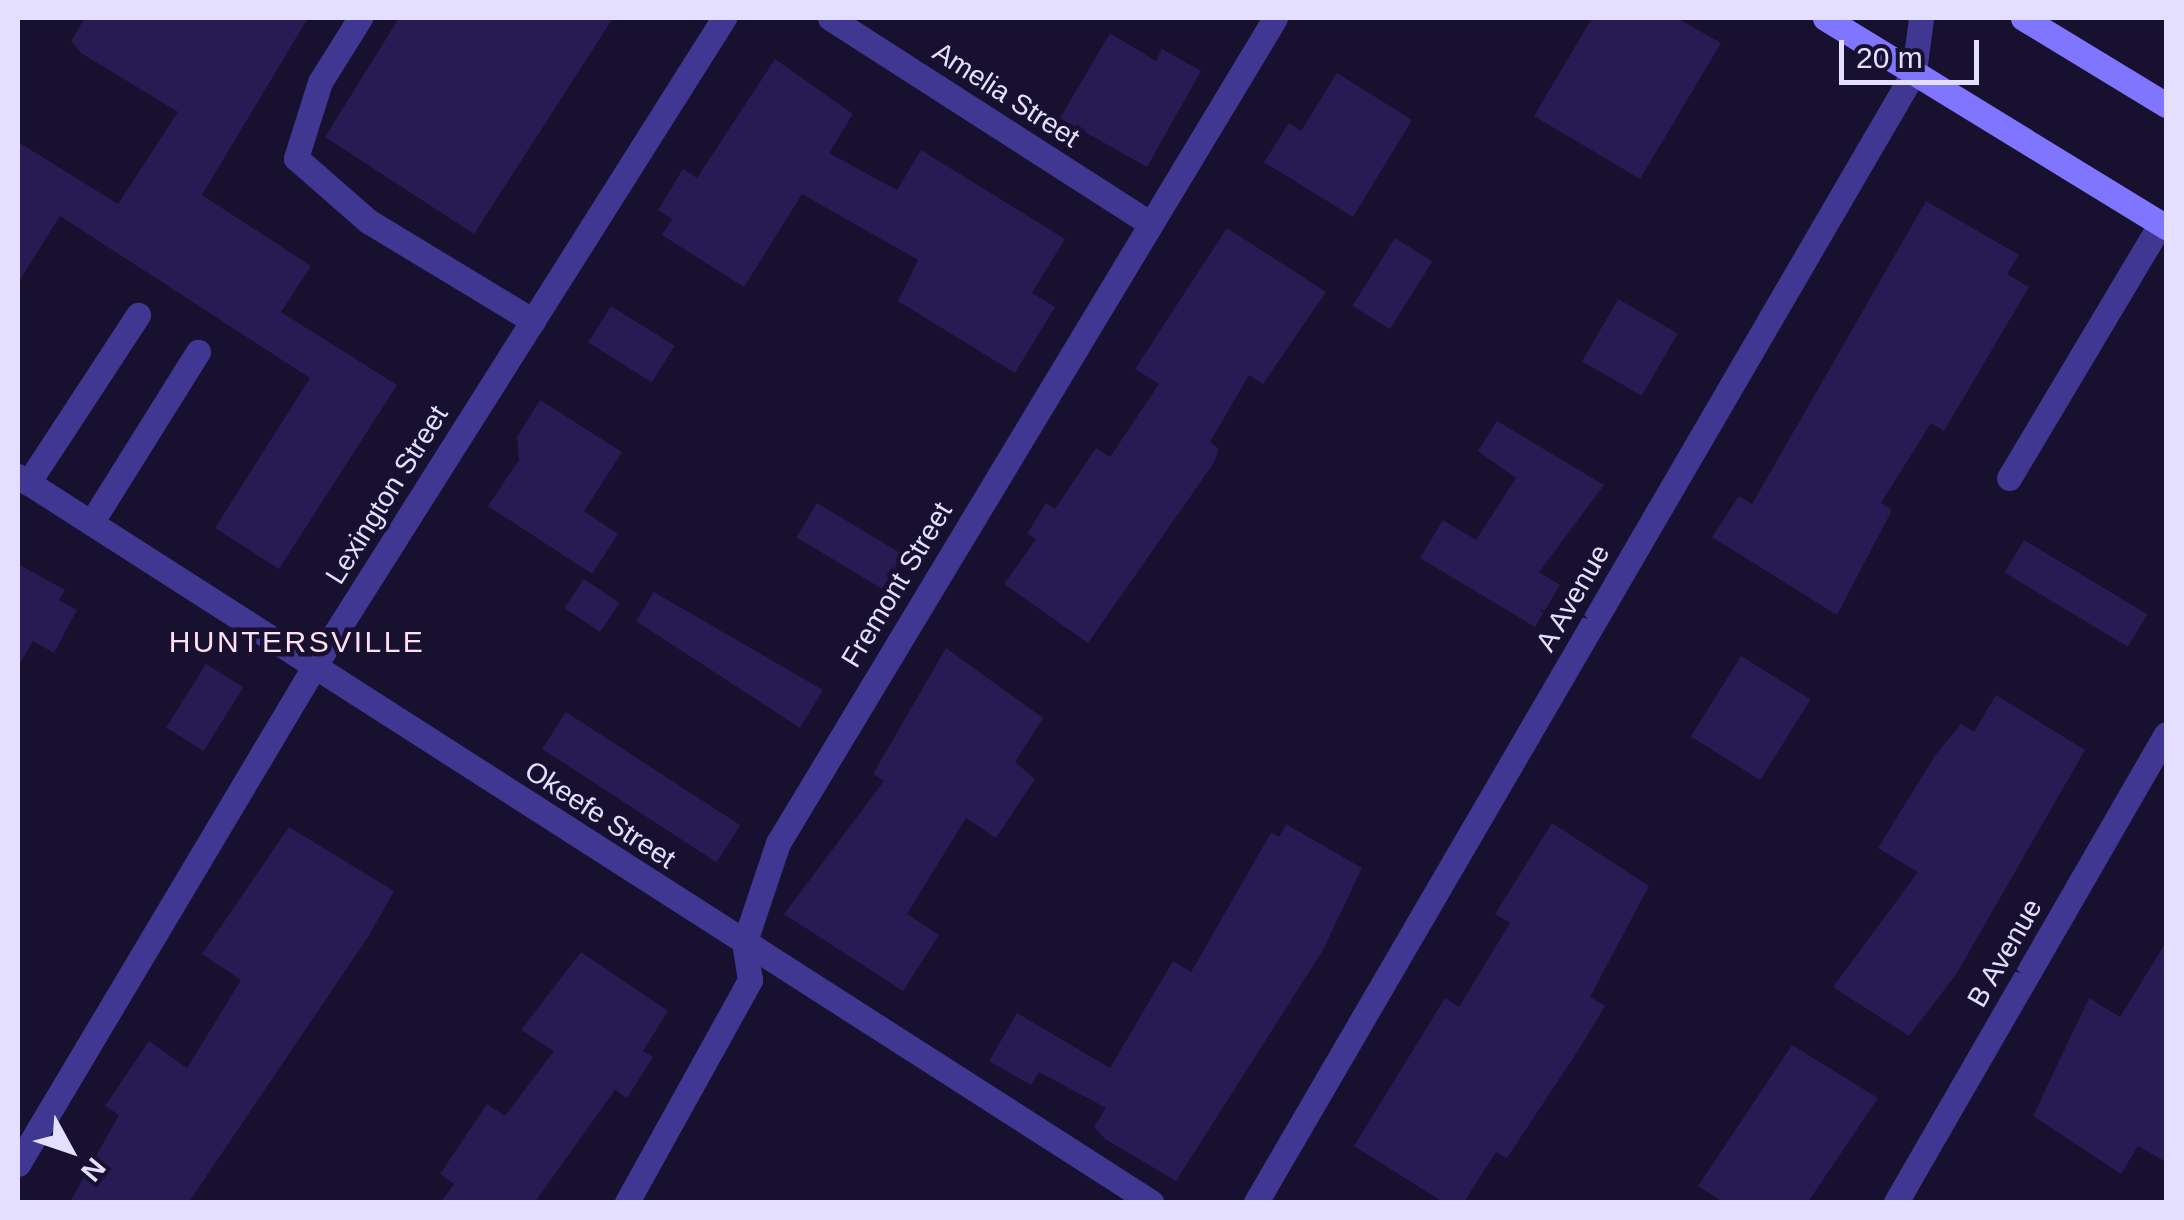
<!DOCTYPE html>
<style>
body{margin:0}
#map{position:relative;width:2184px;height:1220px;overflow:hidden;background:#17102f;font-family:Arial,sans-serif}
div>[style]{position:absolute}
.building>*{inset:0;background:#281a52;transform-origin:0 0}
.service>*{height:25px;margin:-12.5px;padding:0 12.5px;transform-origin:12.5px;border-radius:12.5px;background:#3f3792}
.minor>*{height:25px;margin:-12.5px;padding:0 12.5px;transform-origin:12.5px;border-radius:12.5px;background:#3f3792}
.secondary>*{height:25px;margin:-12.5px;padding:0 12.5px;transform-origin:12.5px;border-radius:12.5px;background:#8075ff}
span{translate:-50% -50%;white-space:nowrap;text-align:center;line-height:1.15;-webkit-text-stroke:9px #17102f;paint-order:stroke}
.street-label{font-size:28px;color:#e4deff}
.neighbourhood-label{font-size:30px;color:#ffe0f2;letter-spacing:2.5px}
.frame{position:absolute;inset:0;border:20px solid #e4deff;pointer-events:none}
.north{position:absolute;left:20px;top:1100px;width:100px;height:100px;-webkit-text-stroke:8px #17102f;paint-order:stroke;rotate:130deg;font-size:28px;font-weight:700;line-height:40px;text-align:center;color:#e4deff}
.north::after{content:'';display:block;margin:auto;width:35px;height:45px;background:#e4deff;clip-path:polygon(50% 0,100% 100%,50% 72%,0 100%)}
.scale{position:absolute;left:1839px;top:40px;width:140px;height:45px;box-sizing:border-box;border:5px solid #e4deff;border-top:0;padding-left:12px;font-size:30px;line-height:35px;white-space:nowrap;color:#e4deff;-webkit-text-stroke:8px #17102f;paint-order:stroke}
</style>
<div id="map">
<div class="building">
<div style="clip-path:polygon(85px 18px,308px 18px,202px 195px,311px 266px,281px 312px,397px 385px,279px 569px,215px 528px,310px 378px,60px 216px,18px 283px,18px 142px,118px 204px,178px 112px,81px 53px,71px 41px)"></div>
<div style="clip-path:polygon(399px 18px,613px 18px,474px 234px,325px 137px)"></div>
<div style="clip-path:polygon(1592px 18px,1677px 18px,1721px 43px,1640px 179px,1534px 116px)"></div>
<div style="clip-path:polygon(1110px 33px,1156px 61px,1162px 49px,1201px 71px,1147px 167px,1060px 118px)"></div>
<div style="clip-path:polygon(775px 59px,853px 114px,829px 153px,897px 190px,921px 150px,1065px 239px,1032px 293px,1055px 307px,1015px 373px,898px 301px,918px 260px,802px 194px,744px 287px,662px 235px,672px 219px,658px 210px,683px 169px,697px 178px)"></div>
<div style="clip-path:polygon(1337px 73px,1412px 120px,1353px 217px,1264px 162px,1289px 123px,1301px 131px)"></div>
<div style="clip-path:polygon(1926px 201px,2019px 255px,2007px 274px,2029px 287px,1944px 431px,1931px 423px,1881px 503px,1892px 510px,1837px 615px,1712px 537px,1739px 496px,1752px 504px)"></div>
<div style="clip-path:polygon(1227px 228px,1326px 292px,1263px 384px,1249px 375px,1210px 442px,1219px 449px,1213px 464px,1088px 643px,1004px 584px,1036px 539px,1027px 534px,1046px 503px,1055px 509px,1096px 448px,1110px 457px,1159px 384px,1135px 369px)"></div>
<div style="left:1395px;top:238px;width:44px;height:80px;rotate:32deg"></div>
<div style="left:1618px;top:299px;width:69px;height:72px;rotate:30deg"></div>
<div style="left:611px;top:306px;width:75px;height:43px;rotate:32deg"></div>
<div style="clip-path:polygon(540px 400px,622px 452px,584px 511px,618px 534px,592px 574px,488px 506px,519px 460px,517px 437px)"></div>
<div style="clip-path:polygon(1497px 421px,1604px 485px,1539px 572px,1560px 585px,1535px 627px,1420px 558px,1443px 520px,1476px 540px,1516px 478px,1478px 451px)"></div>
<div style="left:817px;top:503px;width:100px;height:40px;rotate:31deg"></div>
<div style="left:2024px;top:540px;width:144px;height:38px;rotate:31deg"></div>
<div style="clip-path:polygon(18px 564px,65px 590px,59px 600px,77px 610px,54px 653px,33px 641px,18px 667px)"></div>
<div style="left:584px;top:579px;width:43px;height:35px;rotate:34deg"></div>
<div style="clip-path:polygon(654px 592px,823px 690px,800px 728px,636px 621px)"></div>
<div style="clip-path:polygon(946px 648px,1043px 718px,1015px 762px,1035px 779px,996px 838px,966px 818px,907px 914px,939px 935px,903px 991px,784px 914px,884px 781px,873px 774px)"></div>
<div style="left:1741px;top:656px;width:82px;height:95px;rotate:32deg"></div>
<div style="left:206px;top:664px;width:44px;height:75px;rotate:32deg"></div>
<div style="clip-path:polygon(1996px 695px,2085px 750px,1957px 973px,1909px 1036px,1833px 987px,1918px 872px,1878px 848px,1936px 754px,1961px 724px,1974px 732px)"></div>
<div style="left:566px;top:712px;width:208px;height:44px;rotate:33deg"></div>
<div style="clip-path:polygon(1552px 823px,1649px 886px,1590px 997px,1605px 1006px,1581px 1046px,1507px 1158px,1496px 1152px,1464px 1202px,1443px 1202px,1354px 1146px,1445px 998px,1459px 1007px,1510px 923px,1495px 914px)"></div>
<div style="clip-path:polygon(1286px 824px,1362px 868px,1323px 950px,1176px 1181px,1105px 1139px,1094px 1127px,1106px 1108px,1039px 1072px,1031px 1085px,989px 1061px,1017px 1013px,1110px 1068px,1173px 961px,1191px 972px,1271px 833px,1279px 837px)"></div>
<div style="clip-path:polygon(289px 827px,394px 891px,368px 937px,189px 1202px,70px 1202px,119px 1115px,105px 1106px,149px 1041px,187px 1068px,241px 980px,202px 954px)"></div>
<div style="clip-path:polygon(2166px 942px,2166px 1162px,2138px 1146px,2121px 1174px,2033px 1116px,2089px 998px,2120px 1017px)"></div>
<div style="clip-path:polygon(581px 952px,668px 1011px,643px 1051px,653px 1057px,627px 1098px,615px 1090px,535px 1202px,441px 1202px,454px 1184px,440px 1174px,487px 1104px,505px 1116px,554px 1051px,521px 1030px)"></div>
<div style="clip-path:polygon(1792px 1045px,1878px 1098px,1808px 1202px,1723px 1202px,1698px 1186px)"></div>
</div>
<div class="service">
<div style="left:2009px;top:478px;width:297px;rotate:-59.2deg"></div>
<div style="left:28px;top:483px;width:201px;rotate:-56.8deg"></div>
<div style="left:91px;top:523px;width:202px;rotate:-58deg"></div>
</div>
<div class="minor">
<div style="left:360px;top:18px;width:75px;rotate:122deg"></div>
<div style="left:320px;top:82px;width:80px;rotate:107.5deg"></div>
<div style="left:296px;top:158px;width:96px;rotate:41.2deg"></div>
<div style="left:368px;top:221px;width:193px;rotate:31.2deg"></div>
<div style="left:830px;top:18px;width:379px;rotate:32.7deg"></div>
<div style="left:18px;top:476px;width:1346px;rotate:32.65deg"></div>
<div style="left:18px;top:1164px;width:578px;rotate:-59.22deg"></div>
<div style="left:314px;top:667px;width:768px;rotate:-57.72deg"></div>
<div style="left:627px;top:1202px;width:254px;rotate:-61deg"></div>
<div style="left:750px;top:980px;width:36px;rotate:-99deg"></div>
<div style="left:744px;top:944px;width:107px;rotate:-71.4deg"></div>
<div style="left:778px;top:843px;width:963px;rotate:-58.93deg"></div>
<div style="left:1256px;top:1202px;width:1308px;rotate:-59.79deg"></div>
<div style="left:1914px;top:72px;width:54px;rotate:-82.6deg"></div>
<div style="left:1896px;top:1202px;width:540px;rotate:-60.02deg"></div>
</div>
<div class="secondary">
<div style="left:1825px;top:18px;width:400px;rotate:31.5deg"></div>
<div style="left:2023px;top:18px;width:167px;rotate:31.3deg"></div>
</div>
<div class="street-label">
<span style="left:1006px;top:95px;rotate:33deg">Amelia Street</span>
<span style="left:387px;top:495px;rotate:-58deg">Lexington Street</span>
<span style="left:897px;top:585px;rotate:-59deg">Fremont Street</span>
<span style="left:1573px;top:598px;rotate:-60deg">A Avenue</span>
<span style="left:600px;top:815px;rotate:33deg">Okeefe Street</span>
<span style="left:2005px;top:953px;rotate:-60deg">B Avenue</span>
</div>
<div class="neighbourhood-label">
<span style="left:297px;top:642px">HUNTERSVILLE</span>
</div>
<div class="frame"></div>
<div class="north">N</div>
<div class="scale">20 m</div>
</div>
